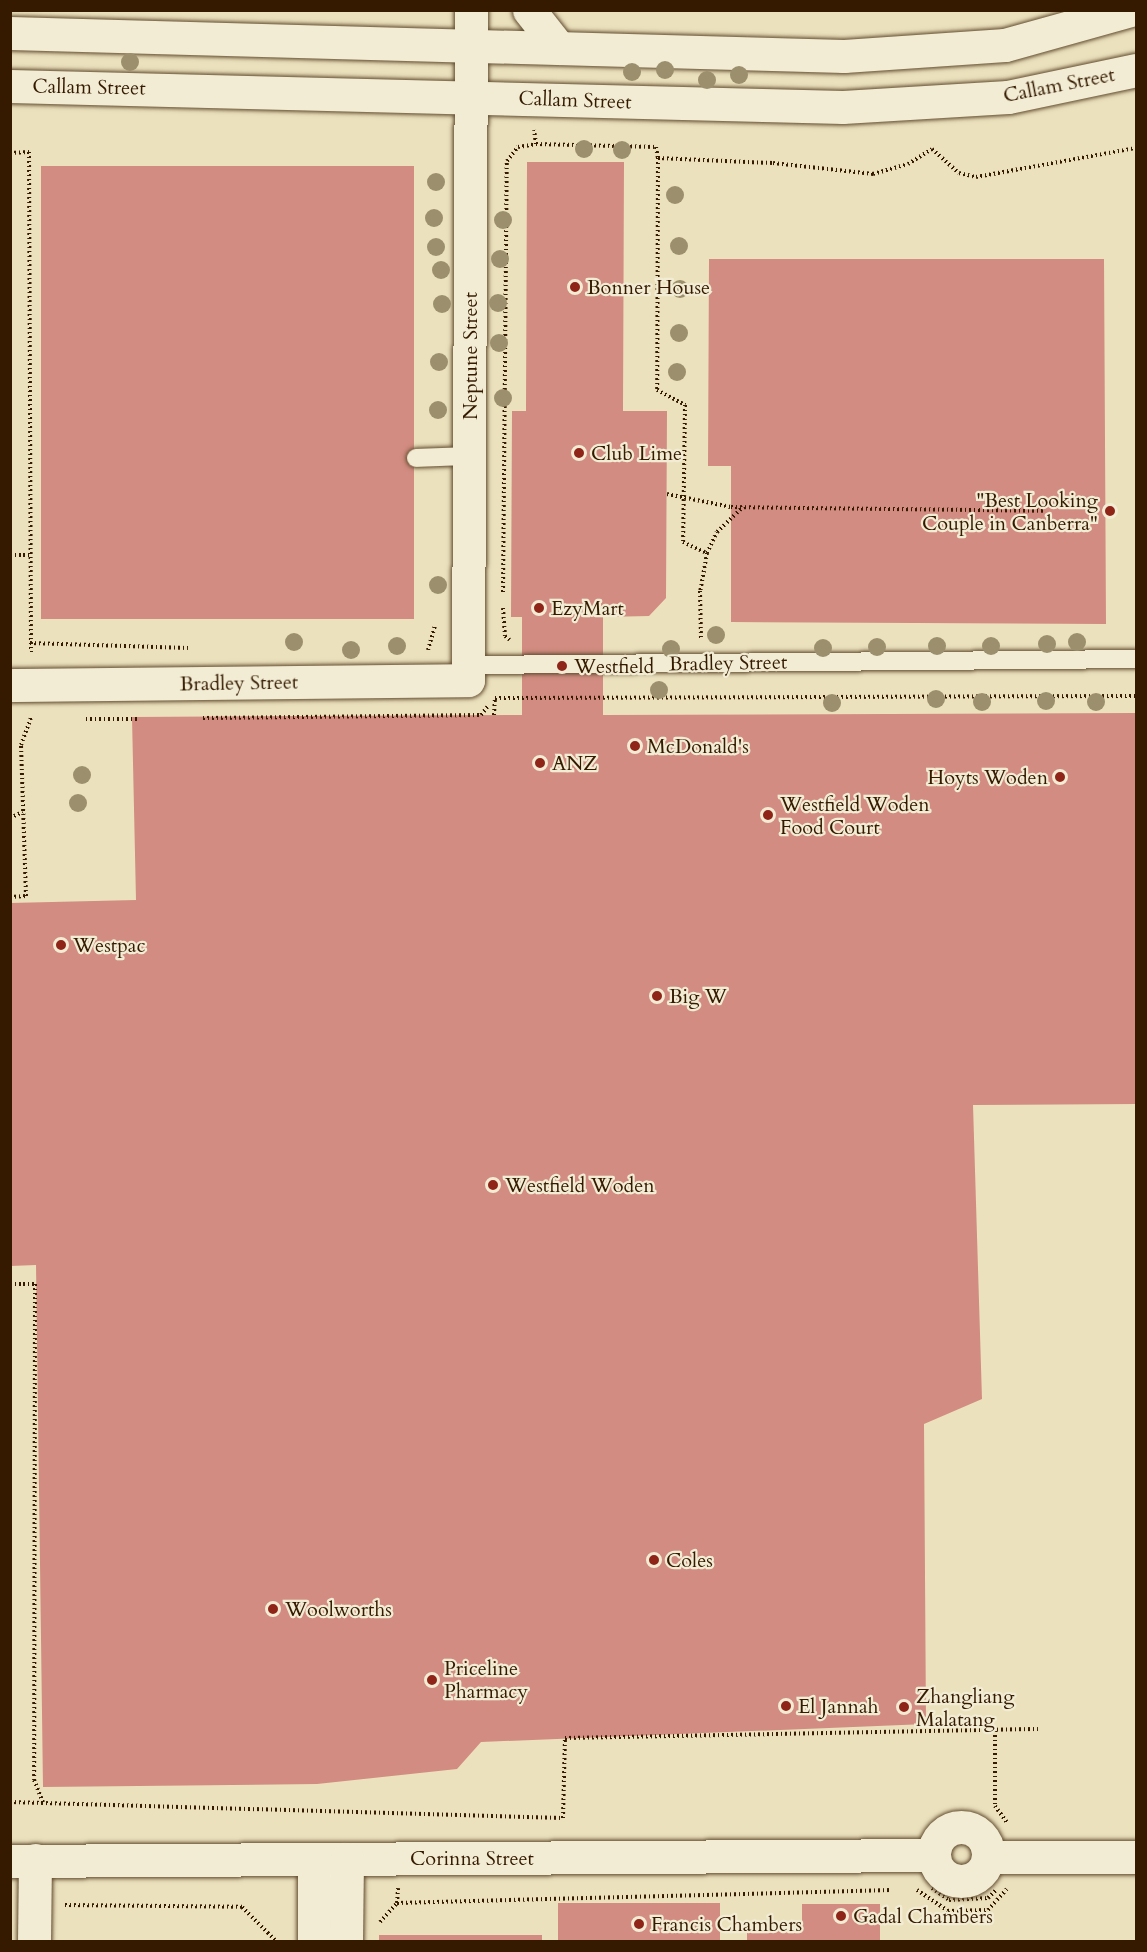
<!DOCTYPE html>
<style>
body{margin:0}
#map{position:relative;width:1147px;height:1952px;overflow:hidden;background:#ebe1bd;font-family:Cardo,serif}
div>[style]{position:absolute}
.building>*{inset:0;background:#d28c81;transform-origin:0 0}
.path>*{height:4px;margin-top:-2px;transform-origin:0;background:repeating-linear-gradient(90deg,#351a00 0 1.5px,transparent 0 4.5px)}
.roads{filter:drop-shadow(0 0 2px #624c2f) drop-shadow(0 0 2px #624c2f)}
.service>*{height:18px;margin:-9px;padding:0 9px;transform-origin:9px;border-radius:9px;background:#f2ecd4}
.minor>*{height:33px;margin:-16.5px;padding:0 16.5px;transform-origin:16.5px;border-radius:16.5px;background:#f2ecd4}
.minor>.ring{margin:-16.5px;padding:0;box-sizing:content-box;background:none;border:33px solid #f2ecd4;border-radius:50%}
.tertiary>*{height:33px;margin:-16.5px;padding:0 16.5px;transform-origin:16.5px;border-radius:16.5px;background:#f2ecd4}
.path-bridge>*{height:4px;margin-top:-2px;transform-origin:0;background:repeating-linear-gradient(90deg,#351a00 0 1.5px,transparent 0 4.5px)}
.trees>*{width:18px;height:18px;margin:-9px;border-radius:50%;background:#9c8f6d}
.dots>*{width:16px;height:16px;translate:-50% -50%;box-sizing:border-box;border:3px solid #f2ecd4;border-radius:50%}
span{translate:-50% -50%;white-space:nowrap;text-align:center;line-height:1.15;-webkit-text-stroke:4.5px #f2ecd4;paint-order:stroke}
.street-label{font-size:20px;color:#351a00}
.poi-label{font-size:20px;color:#351a00}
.left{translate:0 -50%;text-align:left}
.right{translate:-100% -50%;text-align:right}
.frame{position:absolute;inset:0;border:12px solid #351a00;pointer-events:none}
</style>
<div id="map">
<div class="building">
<div style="clip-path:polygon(527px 162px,624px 162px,623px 411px,667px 411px,666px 598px,649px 616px,603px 617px,603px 715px,1136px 713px,1136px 1104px,973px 1105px,982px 1399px,924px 1424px,926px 1724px,481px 1742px,457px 1769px,317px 1784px,43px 1787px,36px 1265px,10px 1266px,10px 903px,136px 900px,132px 717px,522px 715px,522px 617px,511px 617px,512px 411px,526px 411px)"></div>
<div style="left:414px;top:166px;width:453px;height:373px;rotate:90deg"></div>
<div style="clip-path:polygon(709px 259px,1104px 259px,1106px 624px,731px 622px,731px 466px,708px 466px)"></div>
<div style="left:720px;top:1903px;width:39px;height:162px;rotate:90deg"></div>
<div style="clip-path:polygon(802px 1904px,880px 1904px,880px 1942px,747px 1942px,747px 1929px,802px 1929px)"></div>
<div style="left:379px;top:1935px;width:163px;height:7px"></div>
</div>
<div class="path">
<div style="left:839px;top:10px;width:42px"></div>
<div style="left:536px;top:144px;width:120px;rotate:1.4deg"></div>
<div style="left:656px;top:147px;width:11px;rotate:80deg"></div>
<div style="left:658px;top:158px;width:115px;rotate:2.5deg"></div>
<div style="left:773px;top:163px;width:101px;rotate:6.3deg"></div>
<div style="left:873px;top:174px;width:36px;rotate:-16deg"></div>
<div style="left:908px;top:164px;width:28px;rotate:-32deg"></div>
<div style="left:932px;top:149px;width:36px;rotate:42deg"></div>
<div style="left:959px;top:173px;width:17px;rotate:13deg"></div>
<div style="left:976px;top:177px;width:163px;rotate:-10.3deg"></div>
<div style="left:10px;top:153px;width:19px;rotate:-3deg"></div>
<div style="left:29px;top:152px;width:500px;rotate:89.77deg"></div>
<div style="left:658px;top:158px;width:232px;rotate:90.2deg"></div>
<div style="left:657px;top:390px;width:32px;rotate:28deg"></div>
<div style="left:685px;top:405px;width:137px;rotate:90.8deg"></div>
<div style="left:683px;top:542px;width:26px;rotate:25deg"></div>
<div style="left:707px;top:553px;width:39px;rotate:100deg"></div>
<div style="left:700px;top:591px;width:47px;rotate:88.8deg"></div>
<div style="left:731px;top:507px;width:315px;rotate:0.7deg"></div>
<div style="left:707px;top:553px;width:23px;rotate:-65deg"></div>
<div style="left:717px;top:532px;width:36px;rotate:-44deg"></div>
<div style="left:10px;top:555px;width:20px"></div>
<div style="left:503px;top:592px;width:431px;rotate:-89.5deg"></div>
<div style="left:507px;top:161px;width:18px;rotate:-52deg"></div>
<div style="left:518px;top:147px;width:18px;rotate:-9deg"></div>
<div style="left:536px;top:144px;width:14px;rotate:-98deg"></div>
<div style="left:503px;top:608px;width:28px;rotate:86deg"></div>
<div style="left:505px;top:636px;width:6px;rotate:39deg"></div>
<div style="left:30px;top:643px;width:158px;rotate:1.8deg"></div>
<div style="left:428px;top:650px;width:25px;rotate:-74deg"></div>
<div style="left:494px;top:715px;width:17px;rotate:-87deg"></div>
<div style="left:495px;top:698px;width:641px;rotate:-0.18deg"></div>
<div style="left:203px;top:718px;width:278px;rotate:-0.6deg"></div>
<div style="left:481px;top:715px;width:11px;rotate:-52deg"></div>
<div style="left:86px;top:719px;width:52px"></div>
<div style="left:10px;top:818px;width:14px;rotate:-25deg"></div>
<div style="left:10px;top:897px;width:16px;rotate:-4deg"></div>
<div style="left:26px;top:896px;width:151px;rotate:-91.9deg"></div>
<div style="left:21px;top:745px;width:30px;rotate:-70deg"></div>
<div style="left:10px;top:1284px;width:25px"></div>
<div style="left:35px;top:1284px;width:496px;rotate:90.1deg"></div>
<div style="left:34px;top:1780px;width:24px;rotate:68deg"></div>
<div style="left:995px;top:1731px;width:75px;rotate:90deg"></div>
<div style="left:995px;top:1806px;width:22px;rotate:54deg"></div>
<div style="left:10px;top:1802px;width:553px;rotate:1.66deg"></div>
<div style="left:563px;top:1818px;width:80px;rotate:-88.6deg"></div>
<div style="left:565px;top:1738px;width:473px;rotate:-1.1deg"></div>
<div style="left:932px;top:1888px;width:21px;rotate:35deg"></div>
<div style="left:949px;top:1900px;width:39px;rotate:-3deg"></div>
<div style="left:988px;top:1898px;width:11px;rotate:-45deg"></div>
<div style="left:917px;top:1890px;width:37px;rotate:34deg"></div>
<div style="left:948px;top:1911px;width:40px;rotate:-1.4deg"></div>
<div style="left:988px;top:1910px;width:28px;rotate:-48deg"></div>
<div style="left:397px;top:1903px;width:494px;rotate:-1.5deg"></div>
<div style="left:65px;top:1905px;width:177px;rotate:0.6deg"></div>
<div style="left:242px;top:1907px;width:49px;rotate:45deg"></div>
<div style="left:380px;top:1922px;width:25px;rotate:-48deg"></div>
<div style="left:397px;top:1903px;width:15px;rotate:-86deg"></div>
</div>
<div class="roads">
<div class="service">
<div style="left:416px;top:458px;width:53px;rotate:-2.2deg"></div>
<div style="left:468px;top:665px;width:668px;rotate:-0.51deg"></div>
</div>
<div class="minor">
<div style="left:10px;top:685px;width:458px;rotate:-0.6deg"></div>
<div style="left:468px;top:680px;width:670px;rotate:-89.74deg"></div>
<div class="ring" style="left:934px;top:1827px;width:21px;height:21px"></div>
<div style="left:989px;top:1857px;width:147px"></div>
<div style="left:314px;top:1859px;width:83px;rotate:90deg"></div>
<div style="left:10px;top:1861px;width:924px;rotate:-0.37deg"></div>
<div style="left:34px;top:1942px;width:82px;rotate:-89.3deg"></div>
<div style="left:346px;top:1942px;width:83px;rotate:-89.3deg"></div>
</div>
<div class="tertiary">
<div style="left:529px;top:10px;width:48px;rotate:51.7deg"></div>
<div style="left:10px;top:33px;width:834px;rotate:1.58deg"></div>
<div style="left:844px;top:56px;width:161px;rotate:-3.9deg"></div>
<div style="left:1005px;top:45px;width:130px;rotate:-15.6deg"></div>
<div style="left:10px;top:86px;width:833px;rotate:1.44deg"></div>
<div style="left:843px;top:107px;width:165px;rotate:-3.5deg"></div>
<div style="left:1008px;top:97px;width:131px;rotate:-11.9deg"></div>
</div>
</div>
<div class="path-bridge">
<div style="left:667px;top:494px;width:65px;rotate:11.5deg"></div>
</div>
<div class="trees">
<div style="left:130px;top:62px"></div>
<div style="left:665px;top:70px"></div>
<div style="left:632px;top:72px"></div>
<div style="left:739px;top:75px"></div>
<div style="left:707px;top:80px"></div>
<div style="left:584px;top:149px"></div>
<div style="left:622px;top:150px"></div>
<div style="left:436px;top:182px"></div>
<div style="left:675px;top:195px"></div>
<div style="left:434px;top:218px"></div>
<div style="left:503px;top:220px"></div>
<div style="left:679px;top:246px"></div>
<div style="left:436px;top:247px"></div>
<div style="left:500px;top:259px"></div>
<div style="left:441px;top:270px"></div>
<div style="left:680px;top:289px"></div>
<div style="left:498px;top:303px"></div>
<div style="left:442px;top:304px"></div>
<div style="left:679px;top:333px"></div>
<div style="left:499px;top:343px"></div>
<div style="left:439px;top:362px"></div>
<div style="left:677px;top:372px"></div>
<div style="left:503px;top:398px"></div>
<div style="left:438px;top:410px"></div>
<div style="left:438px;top:585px"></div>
<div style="left:716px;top:635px"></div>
<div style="left:294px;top:642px"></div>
<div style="left:1077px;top:642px"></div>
<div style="left:1047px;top:644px"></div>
<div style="left:397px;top:646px"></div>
<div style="left:937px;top:646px"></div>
<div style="left:991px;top:646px"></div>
<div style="left:877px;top:647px"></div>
<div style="left:823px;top:648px"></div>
<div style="left:671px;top:649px"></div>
<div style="left:351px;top:650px"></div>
<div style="left:659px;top:690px"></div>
<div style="left:936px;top:699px"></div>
<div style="left:1046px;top:701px"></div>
<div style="left:982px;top:702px"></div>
<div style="left:1096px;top:702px"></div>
<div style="left:832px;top:703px"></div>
<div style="left:82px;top:775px"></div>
<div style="left:78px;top:803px"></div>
</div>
<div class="dots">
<div style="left:575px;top:287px;background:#8f2418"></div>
<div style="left:579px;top:453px;background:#8f2418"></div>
<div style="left:1110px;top:511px;background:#8f2418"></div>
<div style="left:539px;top:608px;background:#8f2418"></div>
<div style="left:562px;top:666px;background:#8f2418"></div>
<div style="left:635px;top:746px;background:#8f2418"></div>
<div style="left:540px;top:763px;background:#8f2418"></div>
<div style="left:1060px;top:777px;background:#8f2418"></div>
<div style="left:768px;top:815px;background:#8f2418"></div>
<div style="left:61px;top:945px;background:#8f2418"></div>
<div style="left:657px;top:996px;background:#8f2418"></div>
<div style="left:493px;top:1185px;background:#8f2418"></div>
<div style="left:654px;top:1560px;background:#8f2418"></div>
<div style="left:273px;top:1609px;background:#8f2418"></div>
<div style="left:432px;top:1680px;background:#8f2418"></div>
<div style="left:786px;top:1706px;background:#8f2418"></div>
<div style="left:904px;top:1707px;background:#8f2418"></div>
<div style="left:841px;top:1916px;background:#8f2418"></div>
<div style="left:639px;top:1924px;background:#8f2418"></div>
</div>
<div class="street-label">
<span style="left:1059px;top:85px;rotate:-11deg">Callam Street</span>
<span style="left:89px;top:87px;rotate:1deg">Callam Street</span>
<span style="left:575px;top:100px;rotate:2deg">Callam Street</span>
<span style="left:470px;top:356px;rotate:-90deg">Neptune Street</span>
<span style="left:728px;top:663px;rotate:-1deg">Bradley Street</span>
<span style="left:239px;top:683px;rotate:-1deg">Bradley Street</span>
<span style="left:472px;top:1858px">Corinna Street</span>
</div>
<div class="poi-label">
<span class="left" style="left:587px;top:287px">Bonner House</span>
<span class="left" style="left:591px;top:453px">Club Lime</span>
<span class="right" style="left:1098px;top:512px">"Best Looking<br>Couple in Canberra"</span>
<span class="left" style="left:551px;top:608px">EzyMart</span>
<span class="left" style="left:574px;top:666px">Westfield</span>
<span class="left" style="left:647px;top:746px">McDonald's</span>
<span class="left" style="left:552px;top:763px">ANZ</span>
<span class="right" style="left:1048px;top:777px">Hoyts Woden</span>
<span class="left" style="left:780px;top:816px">Westfield Woden<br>Food Court</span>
<span class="left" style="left:73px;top:945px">Westpac</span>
<span class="left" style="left:669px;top:996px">Big W</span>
<span class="left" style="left:505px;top:1185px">Westfield Woden</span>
<span class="left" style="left:666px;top:1560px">Coles</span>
<span class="left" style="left:285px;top:1609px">Woolworths</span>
<span class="left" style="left:444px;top:1680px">Priceline<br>Pharmacy</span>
<span class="left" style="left:916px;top:1708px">Zhangliang<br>Malatang</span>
<span class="left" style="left:798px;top:1706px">El Jannah</span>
<span class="left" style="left:853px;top:1916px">Gadal Chambers</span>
<span class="left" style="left:651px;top:1924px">Francis Chambers</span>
</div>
<div class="frame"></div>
</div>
